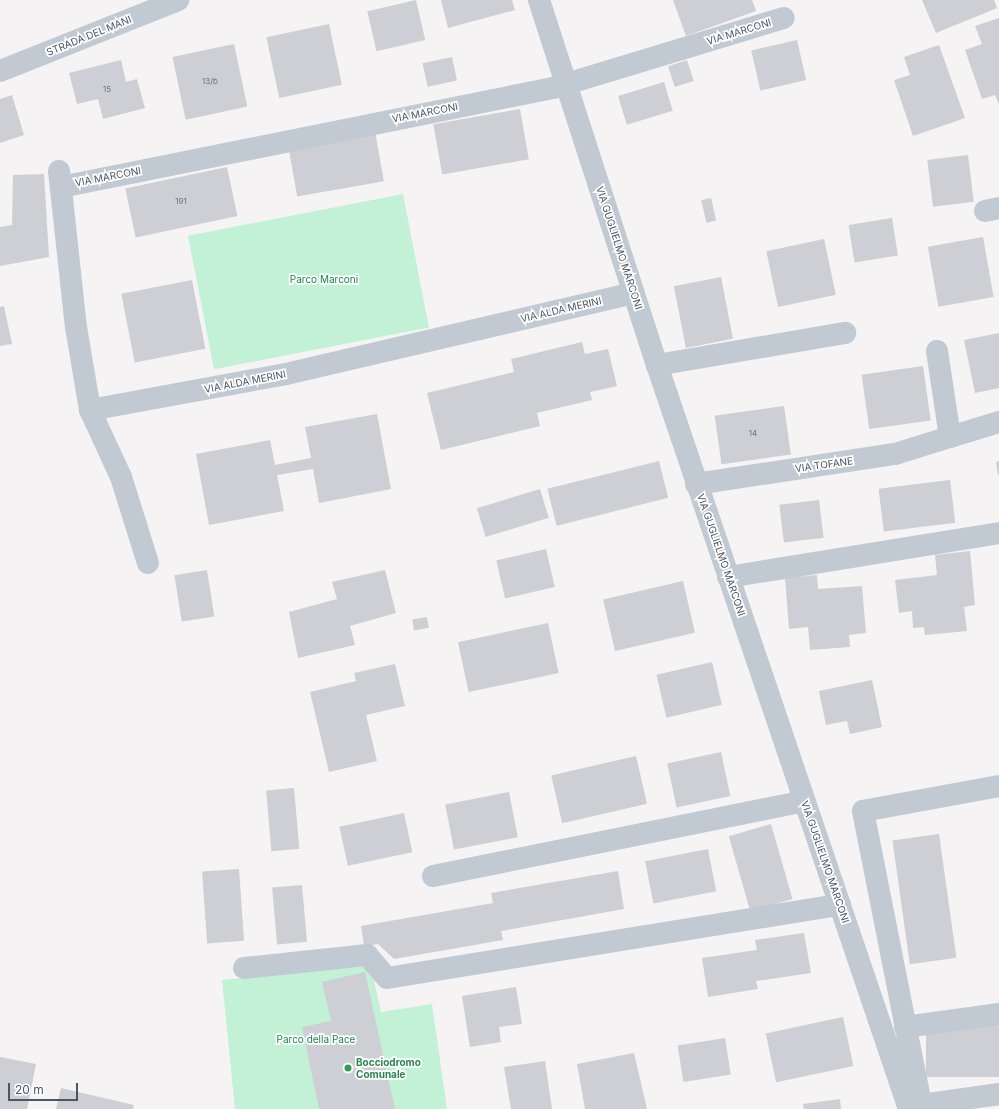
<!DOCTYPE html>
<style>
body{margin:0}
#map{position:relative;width:999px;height:1109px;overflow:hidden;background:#f5f3f3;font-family:Inter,sans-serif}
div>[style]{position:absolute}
.green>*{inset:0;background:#c3f1d5;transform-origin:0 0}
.building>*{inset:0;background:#cdcfd5;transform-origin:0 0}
.minor>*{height:22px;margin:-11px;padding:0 11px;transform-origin:11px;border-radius:11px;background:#c1cad2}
.dots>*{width:11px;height:11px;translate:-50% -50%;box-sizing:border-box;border:2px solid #fff;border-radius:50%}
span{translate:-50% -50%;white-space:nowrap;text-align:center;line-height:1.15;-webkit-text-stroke:3.5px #fff;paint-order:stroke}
.number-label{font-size:8px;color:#6b747e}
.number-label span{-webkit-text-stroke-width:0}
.street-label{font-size:10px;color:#4a5661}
.park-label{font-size:10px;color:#17864f}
.leisure-label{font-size:10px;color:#27864d;font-weight:700}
.left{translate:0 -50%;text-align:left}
.scale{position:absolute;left:8px;top:1083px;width:70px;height:18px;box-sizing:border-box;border:2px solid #4a5661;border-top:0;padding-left:5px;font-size:12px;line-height:14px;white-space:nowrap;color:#4a5661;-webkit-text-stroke:3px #fff;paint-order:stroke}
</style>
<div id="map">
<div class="green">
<div style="left:403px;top:194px;width:136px;height:219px;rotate:79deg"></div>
<div style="clip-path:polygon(371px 966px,381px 1012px,432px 1004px,447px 1109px,235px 1109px,222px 980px)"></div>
</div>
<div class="building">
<div style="left:416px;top:0;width:41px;height:50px;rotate:77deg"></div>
<div style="clip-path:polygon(441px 0,512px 0,515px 10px,448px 28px)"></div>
<div style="clip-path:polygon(673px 0,752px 0,756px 11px,686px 36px)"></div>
<div style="clip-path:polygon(922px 0,994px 0,997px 8px,936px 33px)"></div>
<div style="clip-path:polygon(999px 18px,999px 104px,995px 95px,982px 99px,965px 50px,982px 44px,975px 26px)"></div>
<div style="left:329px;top:24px;width:62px;height:64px;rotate:78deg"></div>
<div style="left:797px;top:40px;width:41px;height:47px;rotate:77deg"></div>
<div style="left:234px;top:44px;width:64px;height:63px;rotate:78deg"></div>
<div style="clip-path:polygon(939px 45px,965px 118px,913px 136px,894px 80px,910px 75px,904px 57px)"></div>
<div style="left:452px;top:57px;width:24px;height:30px;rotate:78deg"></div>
<div style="clip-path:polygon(121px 60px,126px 82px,137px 79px,145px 108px,103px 119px,98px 99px,77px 104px,69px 73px)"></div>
<div style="left:687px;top:60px;width:22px;height:20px;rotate:72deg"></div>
<div style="left:664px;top:82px;width:30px;height:48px;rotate:73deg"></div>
<div style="clip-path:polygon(12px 95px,24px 135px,0 143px,0 99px)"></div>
<div style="left:520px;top:109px;width:51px;height:88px;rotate:80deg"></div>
<div style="left:375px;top:131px;width:51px;height:88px;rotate:80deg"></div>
<div style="left:968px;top:155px;width:47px;height:41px;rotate:83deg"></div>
<div style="left:227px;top:167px;width:50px;height:104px;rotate:78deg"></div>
<div style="clip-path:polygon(44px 174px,49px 257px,0 266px,0 227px,12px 225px,13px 175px)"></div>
<div style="left:711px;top:198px;width:23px;height:10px;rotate:77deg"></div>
<div style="left:892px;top:218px;width:38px;height:44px;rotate:81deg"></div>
<div style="left:983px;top:237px;width:61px;height:56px;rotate:80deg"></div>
<div style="left:824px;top:239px;width:57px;height:59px;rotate:78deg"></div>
<div style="left:721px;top:277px;width:63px;height:48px;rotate:79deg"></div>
<div style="left:192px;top:280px;width:70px;height:72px;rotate:79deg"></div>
<div style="clip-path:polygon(4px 306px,12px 344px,0 346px,0 307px)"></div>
<div style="clip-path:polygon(999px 333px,999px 388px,975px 393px,964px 340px)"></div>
<div style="clip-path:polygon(582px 342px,585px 354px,608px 349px,617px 386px,590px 392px,592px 400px,537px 413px,540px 426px,441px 450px,427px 393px,514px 372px,511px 359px)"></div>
<div style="left:923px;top:366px;width:55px;height:62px;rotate:82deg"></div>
<div style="left:784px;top:406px;width:49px;height:70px;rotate:82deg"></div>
<div style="clip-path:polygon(377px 414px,391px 489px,319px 503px,313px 469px,277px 475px,284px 511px,209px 525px,196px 454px,270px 440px,275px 465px,311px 458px,305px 427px)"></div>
<div style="left:659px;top:461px;width:38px;height:115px;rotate:76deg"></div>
<div style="clip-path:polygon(999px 461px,999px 475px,998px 475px,996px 462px)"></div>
<div style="left:950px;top:480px;width:43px;height:72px;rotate:83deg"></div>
<div style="left:540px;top:489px;width:30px;height:66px;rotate:73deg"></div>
<div style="left:819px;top:500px;width:38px;height:40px;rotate:83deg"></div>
<div style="left:546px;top:549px;width:39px;height:51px;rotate:77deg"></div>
<div style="clip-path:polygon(970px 551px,975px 605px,964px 607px,967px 631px,925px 635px,924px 627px,913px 628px,912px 611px,899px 613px,895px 580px,937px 575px,935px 555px)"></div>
<div style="left:207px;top:570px;width:47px;height:33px;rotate:81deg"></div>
<div style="clip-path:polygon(385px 570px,396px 613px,350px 626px,355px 645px,298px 658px,289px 612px,337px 599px,332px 582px)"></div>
<div style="clip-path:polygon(817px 575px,818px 589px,862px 586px,866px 633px,849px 635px,850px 647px,810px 650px,808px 627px,789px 629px,785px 578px)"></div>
<div style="left:683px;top:581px;width:53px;height:82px;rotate:77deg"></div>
<div style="left:427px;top:617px;width:11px;height:15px;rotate:80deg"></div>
<div style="left:548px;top:623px;width:51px;height:92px;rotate:78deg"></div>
<div style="left:712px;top:662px;width:44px;height:57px;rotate:77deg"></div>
<div style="clip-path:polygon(395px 664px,405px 706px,366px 715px,377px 761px,329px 772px,310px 692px,356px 681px,354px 673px)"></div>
<div style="clip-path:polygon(872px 680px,882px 727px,850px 734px,847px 721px,826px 725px,819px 691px)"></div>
<div style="left:721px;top:752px;width:45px;height:55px;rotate:78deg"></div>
<div style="left:636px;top:756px;width:49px;height:87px;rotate:77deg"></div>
<div style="left:294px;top:788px;width:61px;height:28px;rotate:85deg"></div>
<div style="left:509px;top:792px;width:46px;height:65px;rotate:79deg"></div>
<div style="left:404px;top:813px;width:40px;height:66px;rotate:78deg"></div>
<div style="left:771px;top:824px;width:78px;height:44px;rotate:74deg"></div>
<div style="left:939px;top:834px;width:125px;height:47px;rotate:82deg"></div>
<div style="left:708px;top:849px;width:43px;height:64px;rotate:79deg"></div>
<div style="left:239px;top:869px;width:72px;height:37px;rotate:86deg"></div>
<div style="clip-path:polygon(618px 871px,624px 909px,501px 931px,503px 940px,394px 959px,378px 944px,364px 946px,361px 926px,493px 903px,491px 893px)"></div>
<div style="left:302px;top:885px;width:57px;height:30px;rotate:85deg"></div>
<div style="clip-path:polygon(804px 933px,811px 973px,756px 981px,758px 989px,708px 997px,702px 958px,757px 950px,755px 940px)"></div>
<div style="clip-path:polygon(365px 972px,395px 1109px,319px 1109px,302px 1027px,331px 1021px,322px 982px)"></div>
<div style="clip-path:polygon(516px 987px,522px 1024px,499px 1027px,501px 1042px,470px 1047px,462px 996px)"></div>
<div style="left:843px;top:1017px;width:50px;height:79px;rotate:78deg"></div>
<div style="left:999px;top:1024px;width:53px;height:73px;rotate:90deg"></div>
<div style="left:725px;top:1038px;width:37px;height:48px;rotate:81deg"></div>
<div style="clip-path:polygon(634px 1053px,647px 1109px,585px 1109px,577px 1064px)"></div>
<div style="clip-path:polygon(0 1057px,36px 1064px,27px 1109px,0 1109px)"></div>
<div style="clip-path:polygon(545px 1061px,552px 1109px,511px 1109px,504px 1067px)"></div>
<div style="clip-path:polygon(61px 1088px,134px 1105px,133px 1109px,56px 1109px)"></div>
<div style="clip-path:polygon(840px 1099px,841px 1109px,804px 1109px,803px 1104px)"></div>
</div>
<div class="minor">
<div style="left:539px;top:0;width:384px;rotate:72.1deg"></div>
<div style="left:657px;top:365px;width:786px;rotate:71.29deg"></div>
<div style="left:0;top:71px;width:192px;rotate:-21.7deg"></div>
<div style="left:59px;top:171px;width:157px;rotate:83.8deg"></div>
<div style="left:76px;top:327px;width:84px;rotate:80.4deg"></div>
<div style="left:90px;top:410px;width:199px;rotate:-10.4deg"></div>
<div style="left:286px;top:374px;width:357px;rotate:-13.1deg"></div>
<div style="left:61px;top:187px;width:502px;rotate:-11.38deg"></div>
<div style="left:553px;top:88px;width:241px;rotate:-16.9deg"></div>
<div style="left:985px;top:211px;width:14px;rotate:-12deg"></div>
<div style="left:657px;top:365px;width:191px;rotate:-9.7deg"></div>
<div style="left:90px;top:410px;width:74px;rotate:65.2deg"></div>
<div style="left:121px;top:477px;width:90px;rotate:72.6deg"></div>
<div style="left:950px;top:437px;width:51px;rotate:-17deg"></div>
<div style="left:696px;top:484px;width:201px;rotate:-8.6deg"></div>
<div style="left:895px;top:454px;width:58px;rotate:-17.2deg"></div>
<div style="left:950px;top:437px;width:87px;rotate:-98.6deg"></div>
<div style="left:728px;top:577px;width:275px;rotate:-9.2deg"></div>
<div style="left:999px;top:786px;width:138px;rotate:169.6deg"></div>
<div style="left:863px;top:811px;width:300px;rotate:78.8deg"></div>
<div style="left:921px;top:1105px;width:79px;rotate:-8deg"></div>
<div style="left:433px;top:876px;width:379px;rotate:-11.4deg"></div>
<div style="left:244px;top:968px;width:124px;rotate:-6deg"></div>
<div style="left:367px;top:955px;width:30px;rotate:49deg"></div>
<div style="left:387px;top:978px;width:459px;rotate:-9.2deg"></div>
<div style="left:905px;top:1027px;width:95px;rotate:-7.9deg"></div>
</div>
<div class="dots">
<div style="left:348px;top:1068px;background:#2e9e5b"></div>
</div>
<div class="number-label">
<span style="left:210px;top:82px">13/b</span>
<span style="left:107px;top:90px">15</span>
<span style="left:181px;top:202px">191</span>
<span style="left:753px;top:434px">14</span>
</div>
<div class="street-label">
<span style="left:739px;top:32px;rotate:-17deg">VIA MARCONI</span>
<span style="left:89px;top:36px;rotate:-22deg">STRADA DEL MANI</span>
<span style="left:425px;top:113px;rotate:-11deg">VIA MARCONI</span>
<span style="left:108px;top:177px;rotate:-11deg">VIA MARCONI</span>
<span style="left:619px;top:248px;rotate:72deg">VIA GUGLIELMO MARCONI</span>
<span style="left:561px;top:310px;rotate:-13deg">VIA ALDA MERINI</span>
<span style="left:245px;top:382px;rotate:-11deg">VIA ALDA MERINI</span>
<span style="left:824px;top:465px;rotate:-8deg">VIA TOFANE</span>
<span style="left:721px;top:555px;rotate:71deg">VIA GUGLIELMO MARCONI</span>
<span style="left:825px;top:862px;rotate:71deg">VIA GUGLIELMO MARCONI</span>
</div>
<div class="park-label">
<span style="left:324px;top:280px">Parco Marconi</span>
<span style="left:316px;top:1040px">Parco della Pace</span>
</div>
<div class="leisure-label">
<span class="left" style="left:356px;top:1068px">Bocciodromo<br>Comunale</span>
</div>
<div class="scale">20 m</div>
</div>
